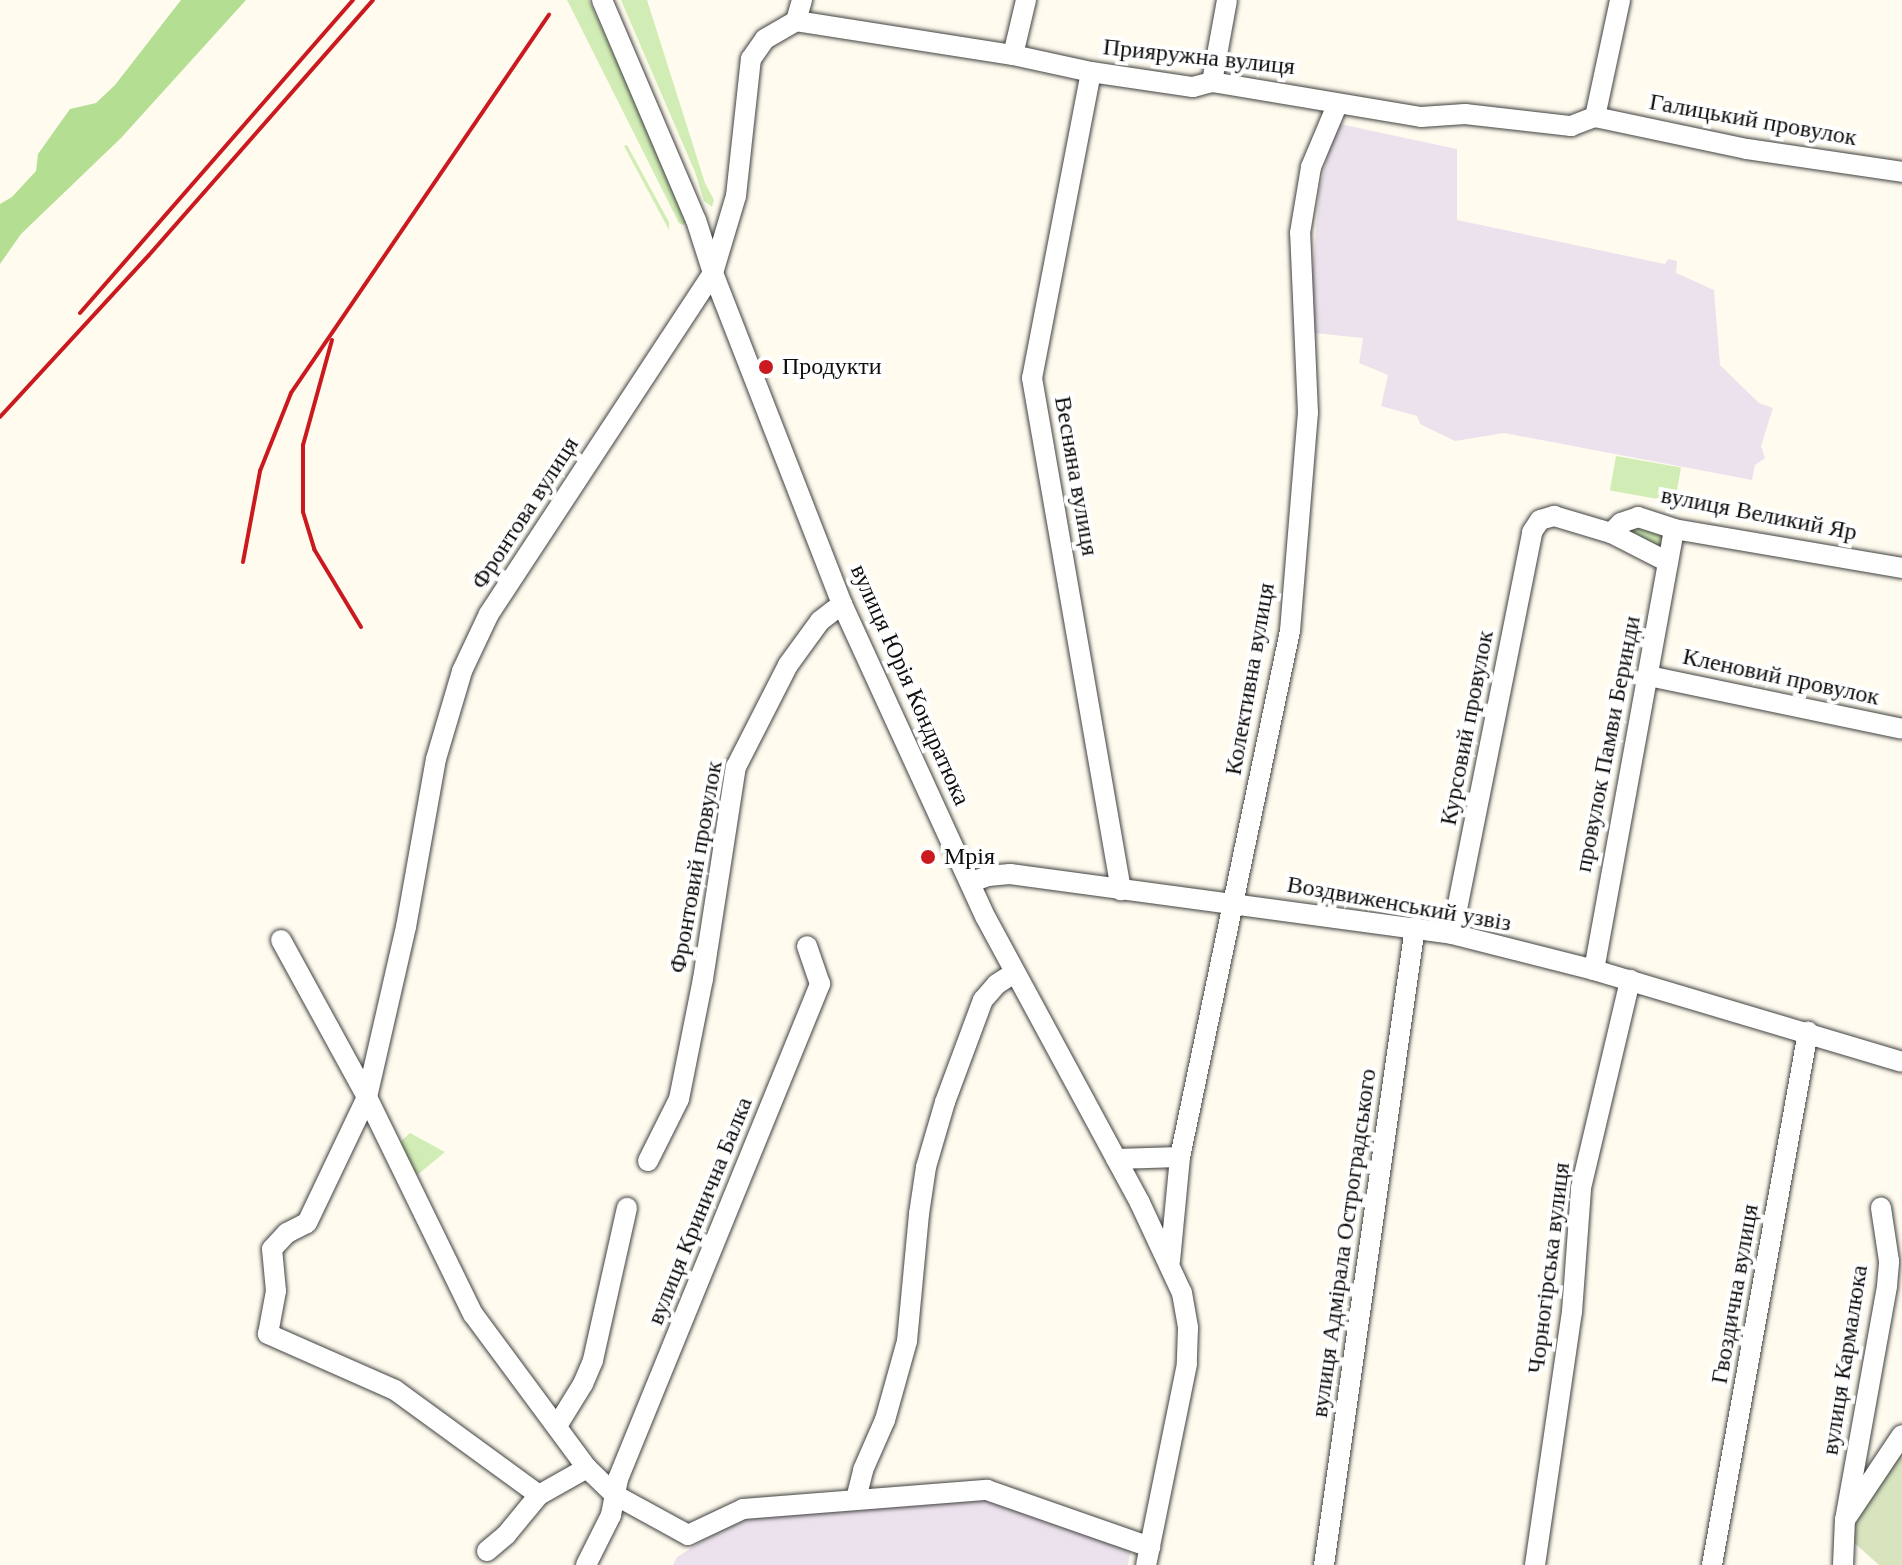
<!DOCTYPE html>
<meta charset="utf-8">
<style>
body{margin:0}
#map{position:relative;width:1902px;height:1565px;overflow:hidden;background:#fffcef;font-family:"Times New Roman",serif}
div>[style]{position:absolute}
.industrial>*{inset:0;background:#ece2ed}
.green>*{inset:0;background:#d1edb5;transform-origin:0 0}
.forest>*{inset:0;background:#b4df93}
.cemetery>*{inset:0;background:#d7e4be}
.roads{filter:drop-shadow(0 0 2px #414141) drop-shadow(0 0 2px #414141)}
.minor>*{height:20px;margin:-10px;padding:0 10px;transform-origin:10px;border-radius:10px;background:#fff}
.rail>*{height:4px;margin:-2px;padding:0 2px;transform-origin:2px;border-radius:2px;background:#ca1a1f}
.dots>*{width:22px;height:22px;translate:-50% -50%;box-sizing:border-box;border:4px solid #fff;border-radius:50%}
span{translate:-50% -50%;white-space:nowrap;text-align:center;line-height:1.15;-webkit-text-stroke:8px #fff;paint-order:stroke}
.street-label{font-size:24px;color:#0e0e0e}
.poi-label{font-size:24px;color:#0e0e0e}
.left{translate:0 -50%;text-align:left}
</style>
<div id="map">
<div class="industrial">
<div style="clip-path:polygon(1335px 123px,1457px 149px,1457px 220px,1665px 264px,1668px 259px,1677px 261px,1676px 273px,1714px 290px,1720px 365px,1759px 403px,1773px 408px,1761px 446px,1765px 458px,1755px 465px,1752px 480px,1504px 433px,1455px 441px,1420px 424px,1417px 416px,1381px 406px,1388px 375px,1359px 363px,1363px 338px,1314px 333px,1311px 293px,1319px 193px)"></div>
<div style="clip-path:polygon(981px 1498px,1131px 1548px,1128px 1565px,673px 1565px,677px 1557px,745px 1514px)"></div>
</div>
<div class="green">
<div style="clip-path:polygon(567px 0,589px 0,644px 121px,687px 222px,683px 225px,679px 223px)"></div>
<div style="clip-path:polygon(621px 0,647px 0,705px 183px,714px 200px,712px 207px,704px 201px,695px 172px)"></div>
<div style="clip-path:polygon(627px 145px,669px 222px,669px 230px,624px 146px)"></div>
<div style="left:1616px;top:456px;width:66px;height:35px;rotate:10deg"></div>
<div style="clip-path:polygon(1621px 526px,1659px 526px,1667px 541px,1658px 551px)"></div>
<div style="clip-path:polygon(410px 1133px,445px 1152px,416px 1176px,399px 1143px)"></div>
</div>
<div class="forest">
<div style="clip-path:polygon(181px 0,246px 0,121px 138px,21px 234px,0 264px,0 204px,12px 197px,36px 171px,38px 154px,70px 109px,96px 103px,115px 85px)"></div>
</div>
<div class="cemetery">
<div style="clip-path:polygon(1902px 1444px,1902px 1565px,1879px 1565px,1850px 1539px,1858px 1509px)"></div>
</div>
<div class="roads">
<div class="minor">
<div style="left:602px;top:0;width:239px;rotate:66.9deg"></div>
<div style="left:696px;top:220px;width:56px;rotate:72.2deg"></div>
<div style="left:713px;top:273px;width:355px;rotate:68.7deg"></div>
<div style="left:842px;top:604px;width:345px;rotate:65.4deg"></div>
<div style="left:986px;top:918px;width:324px;rotate:61.6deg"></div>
<div style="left:1140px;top:1203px;width:99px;rotate:65deg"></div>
<div style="left:1182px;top:1293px;width:36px;rotate:80deg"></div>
<div style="left:1188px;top:1328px;width:36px;rotate:92deg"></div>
<div style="left:1187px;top:1364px;width:205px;rotate:101.5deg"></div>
<div style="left:796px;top:21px;width:220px;rotate:8.9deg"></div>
<div style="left:1013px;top:55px;width:80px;rotate:12.3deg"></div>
<div style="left:1091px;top:72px;width:103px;rotate:8.4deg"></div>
<div style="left:1193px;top:87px;width:20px;rotate:-15deg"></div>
<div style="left:1212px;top:82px;width:212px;rotate:9.5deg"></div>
<div style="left:1421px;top:117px;width:44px;rotate:-3.9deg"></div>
<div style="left:1465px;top:114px;width:107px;rotate:6.5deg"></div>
<div style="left:1571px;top:126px;width:26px;rotate:-21deg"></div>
<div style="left:1013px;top:55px;width:57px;rotate:-76.7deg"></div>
<div style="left:1091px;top:72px;width:312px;rotate:100.9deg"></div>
<div style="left:1032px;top:378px;width:520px;rotate:80.14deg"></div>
<div style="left:1212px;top:82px;width:83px;rotate:-79.6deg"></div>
<div style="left:1595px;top:117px;width:155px;rotate:11.9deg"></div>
<div style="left:1747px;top:149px;width:157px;rotate:8.4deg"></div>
<div style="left:1595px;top:117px;width:120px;rotate:-77.9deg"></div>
<div style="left:1611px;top:533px;width:64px;rotate:27deg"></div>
<div style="left:1649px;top:676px;width:258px;rotate:11.8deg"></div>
<div style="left:971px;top:882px;width:18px;rotate:-19deg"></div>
<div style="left:988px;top:876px;width:22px;rotate:-5deg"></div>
<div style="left:1010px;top:874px;width:446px;rotate:7.7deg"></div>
<div style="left:1452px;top:934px;width:146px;rotate:14.2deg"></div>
<div style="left:1594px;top:970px;width:321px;rotate:16.6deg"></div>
<div style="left:1452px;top:934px;width:410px;rotate:-78.7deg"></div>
<div style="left:1532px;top:532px;width:14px;rotate:-56deg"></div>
<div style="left:1540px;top:520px;width:15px;rotate:-16deg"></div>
<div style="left:1554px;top:516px;width:59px;rotate:16.6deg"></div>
<div style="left:1611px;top:533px;width:14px;rotate:-45deg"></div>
<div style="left:1621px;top:523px;width:18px;rotate:-19deg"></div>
<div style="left:1638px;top:517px;width:38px;rotate:18deg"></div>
<div style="left:1674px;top:529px;width:231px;rotate:9.7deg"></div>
<div style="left:281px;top:940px;width:179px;rotate:61.3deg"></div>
<div style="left:367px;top:1097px;width:242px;rotate:64deg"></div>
<div style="left:473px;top:1314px;width:192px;rotate:53.5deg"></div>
<div style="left:587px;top:1468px;width:39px;rotate:44deg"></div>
<div style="left:615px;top:1495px;width:83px;rotate:28.7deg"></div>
<div style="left:688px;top:1535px;width:61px;rotate:-25.3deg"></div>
<div style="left:743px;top:1509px;width:245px;rotate:-4.5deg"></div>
<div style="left:987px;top:1490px;width:173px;rotate:19.3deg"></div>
<div style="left:1594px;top:970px;width:448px;rotate:-79.7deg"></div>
<div style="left:1116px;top:1159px;width:64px;rotate:-1.8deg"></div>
<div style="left:648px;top:1161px;width:69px;rotate:-63.4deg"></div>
<div style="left:679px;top:1099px;width:122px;rotate:-78.7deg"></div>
<div style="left:703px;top:979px;width:215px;rotate:-81.2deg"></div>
<div style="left:736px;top:767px;width:114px;rotate:-63deg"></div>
<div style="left:788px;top:665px;width:54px;rotate:-54deg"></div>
<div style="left:820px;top:621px;width:28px;rotate:-38deg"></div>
<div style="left:1170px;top:1261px;width:104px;rotate:-84.5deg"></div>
<div style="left:1180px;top:1157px;width:537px;rotate:-78.19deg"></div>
<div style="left:1290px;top:631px;width:219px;rotate:-85.3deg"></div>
<div style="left:1308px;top:413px;width:180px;rotate:-92.5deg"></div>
<div style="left:1300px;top:233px;width:67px;rotate:-80.5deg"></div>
<div style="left:1311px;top:167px;width:67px;rotate:-67.2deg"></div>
<div style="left:557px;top:1426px;width:49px;rotate:-58.2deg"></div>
<div style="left:583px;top:1384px;width:26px;rotate:-67deg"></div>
<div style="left:593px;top:1360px;width:156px;rotate:-77.4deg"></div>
<div style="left:539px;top:1495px;width:178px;rotate:-143.9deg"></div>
<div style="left:395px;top:1390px;width:139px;rotate:-156.2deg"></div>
<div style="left:268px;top:1334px;width:44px;rotate:-79.5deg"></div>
<div style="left:276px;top:1291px;width:42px;rotate:-95.4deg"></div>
<div style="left:272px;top:1249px;width:22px;rotate:-47deg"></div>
<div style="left:287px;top:1233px;width:22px;rotate:-27deg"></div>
<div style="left:307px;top:1223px;width:140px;rotate:-64.5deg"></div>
<div style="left:367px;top:1097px;width:174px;rotate:-77.1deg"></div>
<div style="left:406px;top:927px;width:171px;rotate:-79.9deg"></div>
<div style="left:436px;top:759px;width:92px;rotate:-73.5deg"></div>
<div style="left:462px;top:671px;width:63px;rotate:-64.7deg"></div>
<div style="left:489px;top:614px;width:408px;rotate:-56.7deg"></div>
<div style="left:713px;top:273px;width:80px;rotate:-73.4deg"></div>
<div style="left:736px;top:196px;width:138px;rotate:-83.8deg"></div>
<div style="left:751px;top:59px;width:24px;rotate:-55deg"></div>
<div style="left:765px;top:39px;width:36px;rotate:-30deg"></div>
<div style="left:796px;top:21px;width:22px;rotate:-74deg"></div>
<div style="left:856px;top:1499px;width:30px;rotate:-76deg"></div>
<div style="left:863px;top:1470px;width:55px;rotate:-66.3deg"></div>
<div style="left:885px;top:1420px;width:82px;rotate:-74.4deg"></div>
<div style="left:907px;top:1341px;width:128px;rotate:-84.6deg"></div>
<div style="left:919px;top:1214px;width:48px;rotate:-81.5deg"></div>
<div style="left:926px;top:1167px;width:68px;rotate:-73.7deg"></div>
<div style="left:945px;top:1102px;width:109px;rotate:-69.6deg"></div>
<div style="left:983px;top:1000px;width:21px;rotate:-49deg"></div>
<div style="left:997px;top:984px;width:20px;rotate:-33deg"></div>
<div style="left:1845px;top:1520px;width:238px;rotate:-79.8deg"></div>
<div style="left:1887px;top:1286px;width:25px;rotate:-85deg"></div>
<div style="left:1889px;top:1261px;width:54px;rotate:-98.6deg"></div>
<div style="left:487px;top:1551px;width:25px;rotate:-40deg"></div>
<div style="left:506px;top:1535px;width:52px;rotate:-50.5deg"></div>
<div style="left:539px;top:1495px;width:55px;rotate:-29.4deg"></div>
<div style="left:586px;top:1565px;width:56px;rotate:-63.4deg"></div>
<div style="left:611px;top:1515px;width:37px;rotate:-79deg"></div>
<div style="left:618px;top:1479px;width:535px;rotate:-67.8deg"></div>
<div style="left:820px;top:984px;width:40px;rotate:-108.9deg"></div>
<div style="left:1324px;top:1565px;width:644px;rotate:-81.88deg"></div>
<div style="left:1535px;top:1565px;width:256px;rotate:-81.7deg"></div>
<div style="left:1572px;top:1312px;width:124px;rotate:-85.8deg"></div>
<div style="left:1581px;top:1188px;width:214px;rotate:-76.7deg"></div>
<div style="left:1712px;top:1565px;width:542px;rotate:-79.79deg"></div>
<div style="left:1843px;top:1565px;width:45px;rotate:-87.5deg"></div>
<div style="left:1845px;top:1520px;width:102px;rotate:-56.2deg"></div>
</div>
</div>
<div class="rail">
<div style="left:80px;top:313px;width:415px;rotate:-48.9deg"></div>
<div style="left:332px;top:340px;width:109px;rotate:105.4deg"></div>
<div style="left:303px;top:445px;width:67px;rotate:90deg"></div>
<div style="left:303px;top:512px;width:39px;rotate:73deg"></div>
<div style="left:314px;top:549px;width:91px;rotate:58.9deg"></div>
<div style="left:0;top:417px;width:220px;rotate:-47.4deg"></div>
<div style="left:149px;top:255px;width:339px;rotate:-48.7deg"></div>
<div style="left:243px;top:562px;width:93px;rotate:-79.4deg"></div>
<div style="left:260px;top:471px;width:84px;rotate:-68.3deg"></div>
<div style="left:291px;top:393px;width:458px;rotate:-55.7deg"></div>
</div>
<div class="dots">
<div style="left:766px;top:367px;background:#ca1a1f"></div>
<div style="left:928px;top:857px;background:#ca1a1f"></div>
</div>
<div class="street-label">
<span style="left:1199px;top:57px;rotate:6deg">Прияружна вулиця</span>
<span style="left:1753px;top:120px;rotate:10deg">Галицький провулок</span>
<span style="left:1076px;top:476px;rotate:80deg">Весняна вулиця</span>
<span style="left:525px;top:513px;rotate:-57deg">Фронтова вулиця</span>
<span style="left:1759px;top:514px;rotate:11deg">вулиця Великий Яр</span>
<span style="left:1781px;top:677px;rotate:12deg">Кленовий провулок</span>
<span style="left:1250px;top:679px;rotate:-80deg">Колективна вулиця</span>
<span style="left:910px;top:685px;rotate:66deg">вулиця Юрія Кондратюка</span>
<span style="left:1467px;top:728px;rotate:-79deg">Курсовий провулок</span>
<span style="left:1608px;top:744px;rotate:-79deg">провулок Памви Беринди</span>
<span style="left:696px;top:867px;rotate:-80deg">Фронтовий провулок</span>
<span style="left:1399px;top:904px;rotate:10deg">Воздвиженський узвіз</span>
<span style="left:700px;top:1211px;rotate:-68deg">вулиця Кринична Балка</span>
<span style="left:1344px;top:1243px;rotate:-82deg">вулиця Адмірала Остроградського</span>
<span style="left:1549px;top:1268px;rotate:-83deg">Чорногірська вулиця</span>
<span style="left:1735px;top:1294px;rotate:-80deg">Гвоздична вулиця</span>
<span style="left:1845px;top:1360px;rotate:-81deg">вулиця Кармалюка</span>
</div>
<div class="poi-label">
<span class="left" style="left:782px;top:367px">Продукти</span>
<span class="left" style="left:944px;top:857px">Мрія</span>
</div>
</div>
